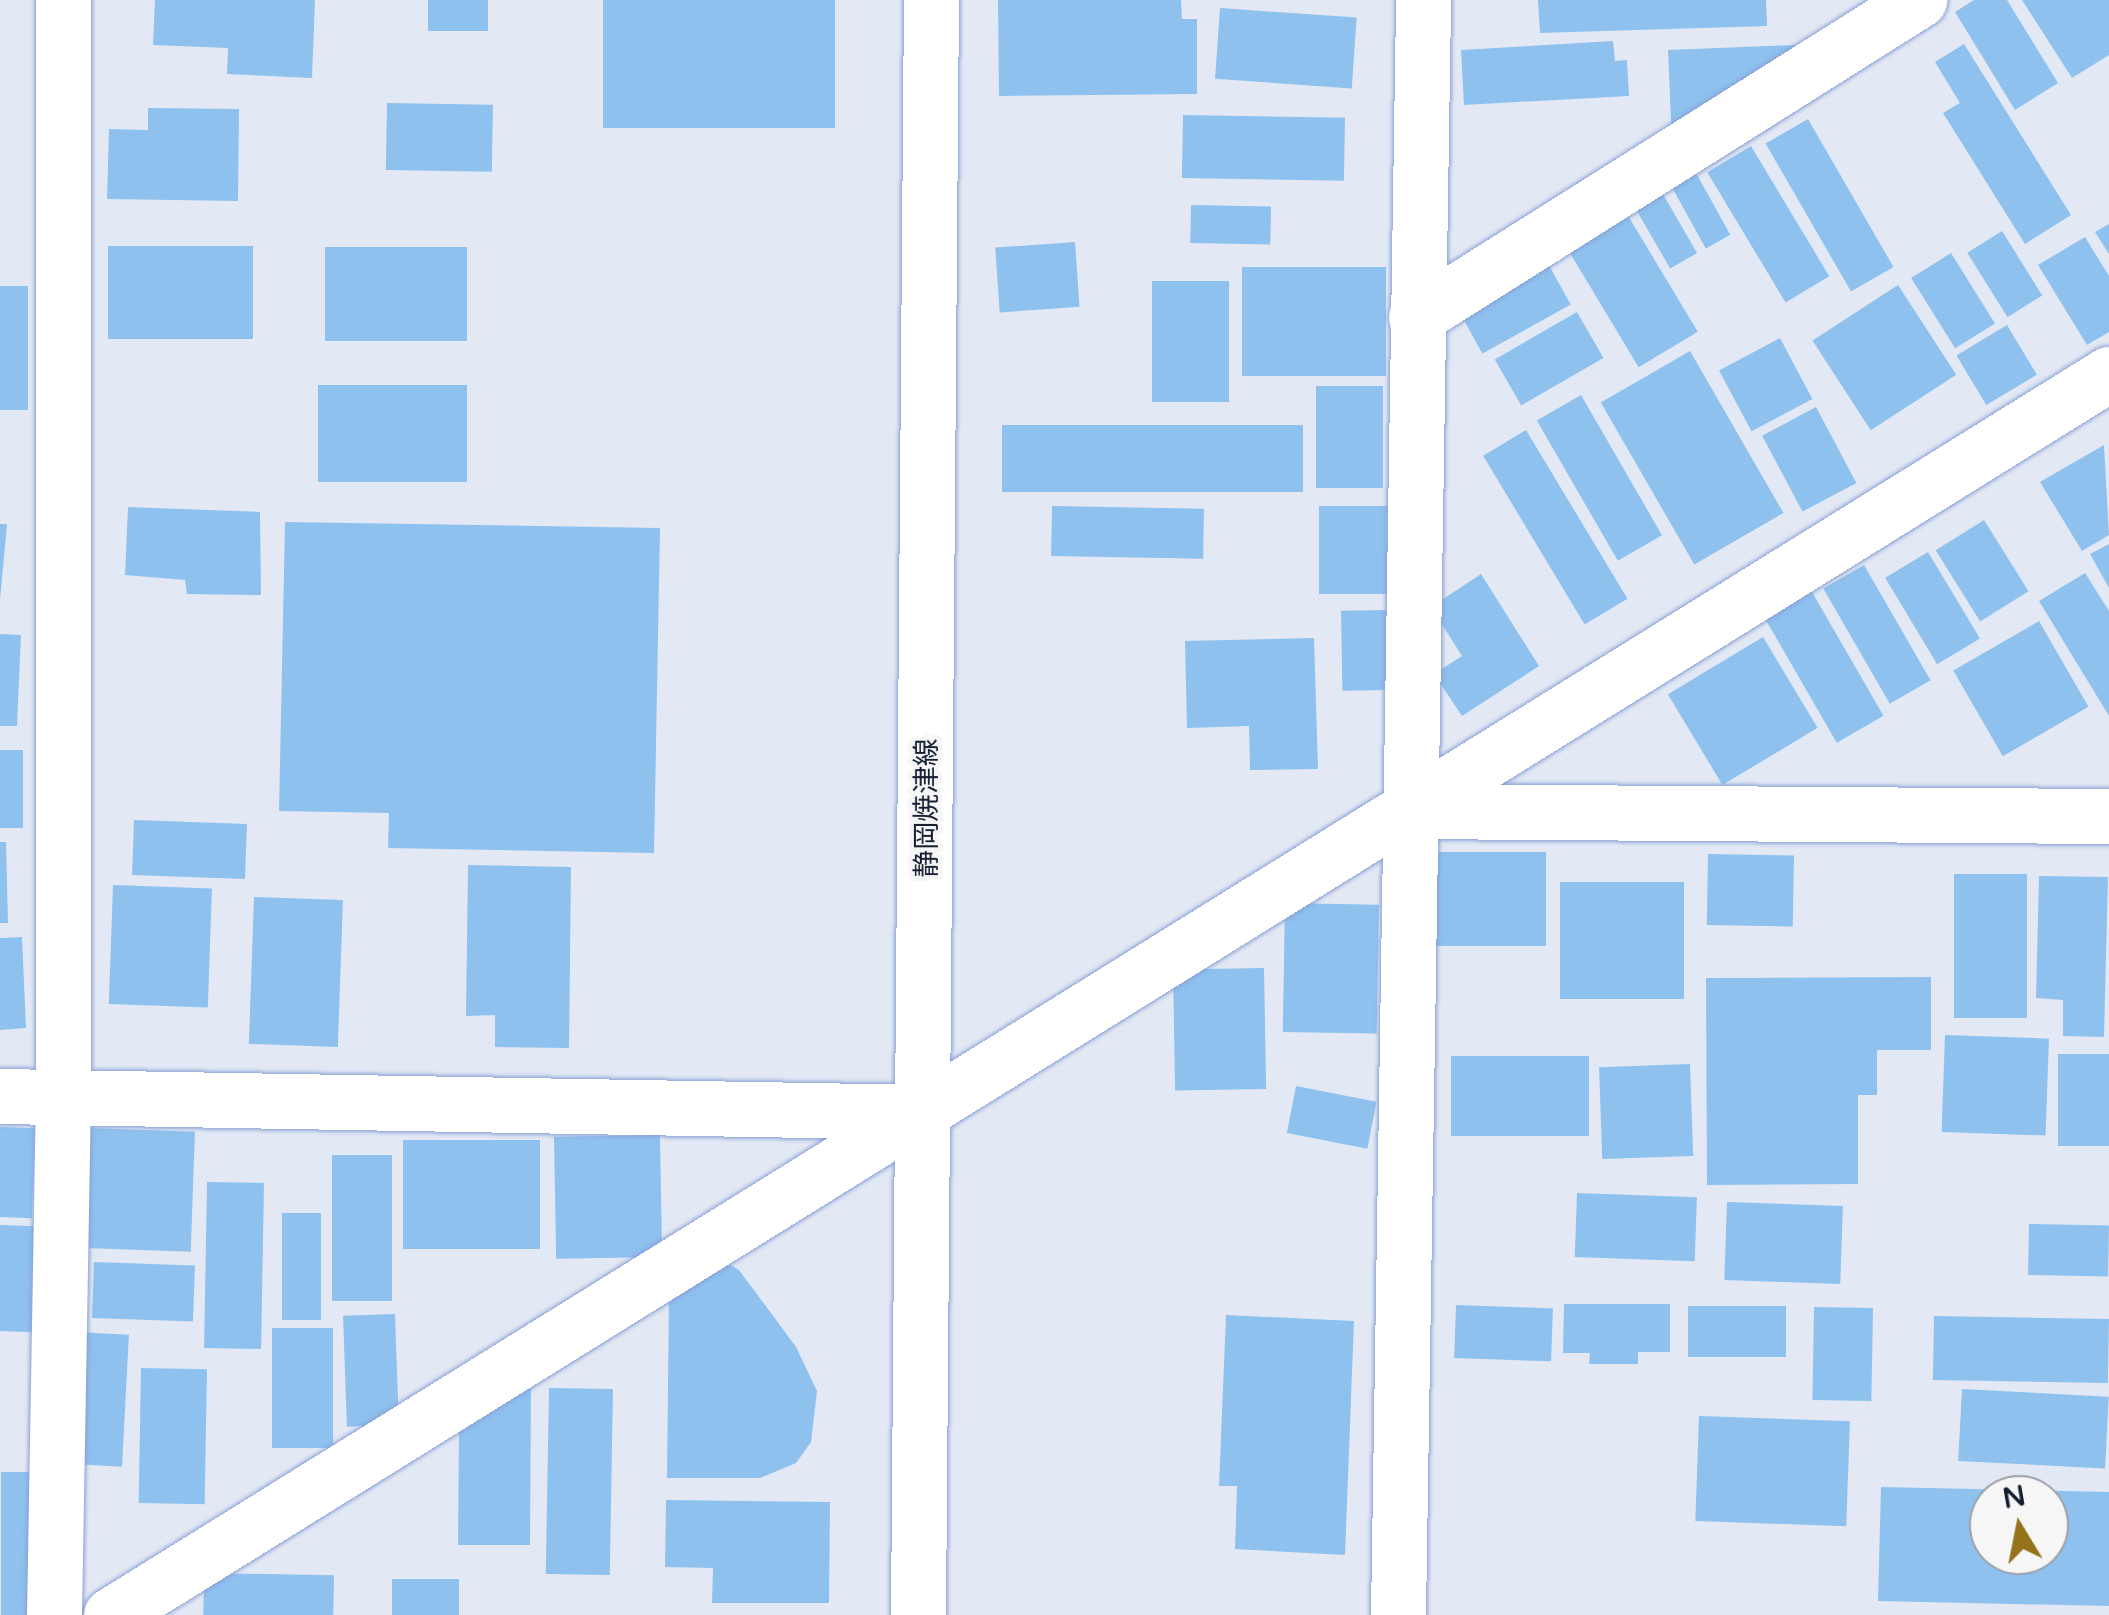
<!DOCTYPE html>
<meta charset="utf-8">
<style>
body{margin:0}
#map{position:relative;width:2109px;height:1615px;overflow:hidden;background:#e3e9f4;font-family:"Varela Round","Noto Sans JP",sans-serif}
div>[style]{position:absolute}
.building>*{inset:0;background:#8ec1ee;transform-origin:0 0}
.roads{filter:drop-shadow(0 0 2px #88a0d6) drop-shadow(0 0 2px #88a0d6)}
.minor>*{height:55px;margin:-27.5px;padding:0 27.5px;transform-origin:27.5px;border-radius:27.5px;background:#fff}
.major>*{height:55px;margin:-27.5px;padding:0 27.5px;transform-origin:27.5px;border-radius:27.5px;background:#fff}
span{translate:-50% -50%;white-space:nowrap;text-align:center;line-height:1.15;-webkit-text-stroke:9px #f6f6f6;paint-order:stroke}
.street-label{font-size:28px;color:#151e32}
.north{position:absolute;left:1969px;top:1475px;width:100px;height:100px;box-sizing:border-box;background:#f6f6f6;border:2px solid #9ca0a8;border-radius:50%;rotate:350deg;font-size:28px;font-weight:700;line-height:40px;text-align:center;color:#151e32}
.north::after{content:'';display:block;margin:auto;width:35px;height:45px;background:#95731b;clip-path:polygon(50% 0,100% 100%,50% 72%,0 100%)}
</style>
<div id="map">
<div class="building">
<div style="clip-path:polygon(155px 0,315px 0,312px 78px,227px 74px,228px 48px,153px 45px)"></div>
<div style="left:428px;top:0;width:60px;height:31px"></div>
<div style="left:603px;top:0;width:232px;height:128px"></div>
<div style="clip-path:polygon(998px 0,1181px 0,1182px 19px,1197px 19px,1197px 94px,999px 96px)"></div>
<div style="clip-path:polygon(1538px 0,1766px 0,1767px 26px,1540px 33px)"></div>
<div style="clip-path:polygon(1974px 0,2007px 0,2058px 83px,2015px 110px,1955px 12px)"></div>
<div style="clip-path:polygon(2022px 0,2109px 0,2109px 55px,2072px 78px)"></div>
<div style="left:1220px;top:8px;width:137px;height:71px;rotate:4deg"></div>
<div style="clip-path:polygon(1613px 41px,1615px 61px,1627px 60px,1629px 96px,1464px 105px,1461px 50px)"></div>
<div style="clip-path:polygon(1964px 44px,2071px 215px,2025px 244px,1943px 113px,1960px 103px,1935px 62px)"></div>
<div style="clip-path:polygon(1795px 45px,1811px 52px,1672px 144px,1668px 50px)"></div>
<div style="left:387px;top:103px;width:106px;height:67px;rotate:1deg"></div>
<div style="clip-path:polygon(148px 108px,239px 109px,238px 201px,107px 199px,109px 129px,148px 130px)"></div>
<div style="left:1183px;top:115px;width:162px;height:63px;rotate:1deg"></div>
<div style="left:1808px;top:119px;width:171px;height:49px;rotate:60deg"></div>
<div style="left:1751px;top:146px;width:152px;height:51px;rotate:59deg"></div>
<div style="left:1691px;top:164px;width:81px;height:28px;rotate:61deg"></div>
<div style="left:1656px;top:182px;width:82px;height:31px;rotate:60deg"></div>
<div style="left:1621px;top:204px;width:149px;height:69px;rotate:59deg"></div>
<div style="left:1191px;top:205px;width:80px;height:38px;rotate:1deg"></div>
<div style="clip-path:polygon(2109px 224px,2109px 254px,2095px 232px)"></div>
<div style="left:2002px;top:231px;width:76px;height:41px;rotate:58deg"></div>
<div style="clip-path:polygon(2085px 237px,2109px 276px,2109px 332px,2087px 345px,2038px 265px)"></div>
<div style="left:1075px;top:242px;width:65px;height:80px;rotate:86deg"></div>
<div style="left:108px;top:246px;width:145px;height:93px"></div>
<div style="left:325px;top:247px;width:142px;height:94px"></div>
<div style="left:1951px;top:253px;width:83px;height:47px;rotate:58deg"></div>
<div style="left:1546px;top:260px;width:51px;height:101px;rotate:61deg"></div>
<div style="left:1242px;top:267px;width:144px;height:109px"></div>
<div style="left:1152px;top:281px;width:77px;height:121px"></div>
<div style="left:1898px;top:285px;width:107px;height:102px;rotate:57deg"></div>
<div style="left:0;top:286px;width:28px;height:124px"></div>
<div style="left:1577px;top:312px;width:53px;height:95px;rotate:60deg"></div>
<div style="left:2007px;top:325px;width:58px;height:59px;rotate:59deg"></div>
<div style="left:1780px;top:338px;width:69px;height:69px;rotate:62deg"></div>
<div style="left:1690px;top:351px;width:187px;height:103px;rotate:60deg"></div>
<div style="left:318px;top:385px;width:149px;height:97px"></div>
<div style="left:1316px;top:386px;width:67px;height:102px"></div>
<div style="left:1581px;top:395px;width:162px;height:51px;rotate:60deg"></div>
<div style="left:1816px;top:407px;width:86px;height:61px;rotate:62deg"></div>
<div style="left:1002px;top:425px;width:301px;height:67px"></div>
<div style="left:1526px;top:430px;width:197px;height:50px;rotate:59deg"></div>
<div style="clip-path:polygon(2104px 445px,2109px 535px,2082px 551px,2040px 482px)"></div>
<div style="left:1052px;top:506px;width:152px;height:50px;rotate:1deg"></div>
<div style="left:1319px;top:506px;width:68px;height:88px"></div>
<div style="clip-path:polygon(128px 507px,260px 512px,261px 595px,187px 594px,185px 580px,125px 575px)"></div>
<div style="left:1984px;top:520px;width:84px;height:57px;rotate:58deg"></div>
<div style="clip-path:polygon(285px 522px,660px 528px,654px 853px,388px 848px,389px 813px,279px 811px)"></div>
<div style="clip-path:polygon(0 524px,7px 524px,0 600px)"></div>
<div style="clip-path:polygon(2109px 544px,2109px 588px,2090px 554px)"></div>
<div style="left:1928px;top:552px;width:101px;height:50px;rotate:59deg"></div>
<div style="left:1864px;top:565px;width:133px;height:47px;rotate:60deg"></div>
<div style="clip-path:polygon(2085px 573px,2109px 611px,2109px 716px,2039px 601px)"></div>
<div style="clip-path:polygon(1481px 574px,1539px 666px,1462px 716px,1434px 674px,1462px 656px,1431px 607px)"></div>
<div style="left:1812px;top:592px;width:143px;height:54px;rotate:60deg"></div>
<div style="left:1386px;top:610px;width:80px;height:45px;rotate:89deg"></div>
<div style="left:2039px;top:621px;width:99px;height:99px;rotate:60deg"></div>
<div style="clip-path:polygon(0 634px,21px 635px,17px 726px,0 726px)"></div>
<div style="left:1763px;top:637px;width:106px;height:111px;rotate:59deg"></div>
<div style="clip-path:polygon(1314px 638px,1318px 769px,1250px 770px,1249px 726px,1187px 728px,1185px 641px)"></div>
<div style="left:0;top:750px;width:23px;height:78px"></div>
<div style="left:134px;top:820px;width:113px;height:55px;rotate:2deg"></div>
<div style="clip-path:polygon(0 842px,6px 842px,8px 923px,0 923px)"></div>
<div style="left:1435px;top:852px;width:111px;height:94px"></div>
<div style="left:1708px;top:854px;width:86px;height:71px;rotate:1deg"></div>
<div style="clip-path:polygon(468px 865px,571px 867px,569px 1048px,495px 1047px,495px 1015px,466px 1016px)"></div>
<div style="left:1954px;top:874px;width:73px;height:144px"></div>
<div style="clip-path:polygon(2039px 876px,2108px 877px,2104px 1037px,2063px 1036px,2063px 1000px,2036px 998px)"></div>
<div style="left:1560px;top:882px;width:124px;height:117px"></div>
<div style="left:113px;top:885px;width:99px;height:119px;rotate:2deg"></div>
<div style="left:254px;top:897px;width:89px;height:147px;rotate:2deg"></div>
<div style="left:1285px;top:903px;width:94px;height:129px;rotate:1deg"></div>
<div style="clip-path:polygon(22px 937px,26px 1028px,0 1030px,0 938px)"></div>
<div style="left:1264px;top:968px;width:121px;height:91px;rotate:89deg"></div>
<div style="clip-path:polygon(1931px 977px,1931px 1050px,1877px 1050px,1877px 1095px,1858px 1095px,1858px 1184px,1707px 1185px,1706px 978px)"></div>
<div style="left:1945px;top:1035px;width:104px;height:97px;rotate:2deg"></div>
<div style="left:2109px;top:1054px;width:92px;height:51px;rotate:90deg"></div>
<div style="left:1589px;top:1056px;width:80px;height:138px;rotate:90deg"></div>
<div style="left:1690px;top:1064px;width:92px;height:91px;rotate:88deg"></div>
<div style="left:1296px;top:1086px;width:82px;height:48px;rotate:11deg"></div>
<div style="left:0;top:1127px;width:35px;height:90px;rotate:2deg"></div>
<div style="left:88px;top:1128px;width:107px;height:120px;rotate:2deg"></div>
<div style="left:660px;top:1135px;width:122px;height:106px;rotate:89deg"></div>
<div style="left:403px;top:1140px;width:137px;height:109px"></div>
<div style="left:332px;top:1155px;width:60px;height:146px"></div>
<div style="left:207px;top:1182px;width:57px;height:166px;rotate:1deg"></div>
<div style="left:1577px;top:1193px;width:120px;height:64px;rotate:2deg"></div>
<div style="left:1727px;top:1202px;width:116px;height:78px;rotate:2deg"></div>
<div style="left:282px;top:1213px;width:39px;height:107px"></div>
<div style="left:2029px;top:1224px;width:80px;height:51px;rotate:1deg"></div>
<div style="left:0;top:1225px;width:37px;height:106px;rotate:2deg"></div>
<div style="clip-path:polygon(724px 1261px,739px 1270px,796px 1347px,817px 1391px,811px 1442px,796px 1463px,760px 1478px,667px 1478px,669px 1292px)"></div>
<div style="left:94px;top:1262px;width:101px;height:56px;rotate:2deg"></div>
<div style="clip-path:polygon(1564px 1304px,1670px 1304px,1670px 1352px,1638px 1352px,1638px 1364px,1589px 1364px,1590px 1353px,1563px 1353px)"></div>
<div style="left:1456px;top:1305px;width:97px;height:53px;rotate:2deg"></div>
<div style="left:1786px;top:1306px;width:51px;height:98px;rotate:90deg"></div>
<div style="left:1814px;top:1307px;width:59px;height:93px;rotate:1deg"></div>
<div style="left:395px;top:1314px;width:111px;height:52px;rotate:88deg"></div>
<div style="clip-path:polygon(1226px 1315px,1354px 1321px,1345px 1555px,1235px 1549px,1237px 1486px,1219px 1486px)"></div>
<div style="left:1934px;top:1316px;width:175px;height:64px;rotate:1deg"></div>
<div style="left:333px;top:1328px;width:120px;height:61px;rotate:90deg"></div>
<div style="left:75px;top:1332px;width:54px;height:132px;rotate:3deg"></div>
<div style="left:141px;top:1368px;width:66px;height:135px;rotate:1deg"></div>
<div style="clip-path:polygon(531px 1383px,530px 1545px,458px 1545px,459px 1431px)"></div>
<div style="left:549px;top:1388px;width:64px;height:186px;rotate:1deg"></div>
<div style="left:1962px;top:1389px;width:147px;height:72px;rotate:3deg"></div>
<div style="left:1699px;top:1416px;width:151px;height:105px;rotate:2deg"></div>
<div style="left:1px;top:1472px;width:30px;height:143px"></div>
<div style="clip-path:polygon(evenodd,1881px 1487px,2109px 1492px,2109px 1606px,1878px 1601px,1881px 1487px,1989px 1495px,2049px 1495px,2049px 1555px,1989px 1555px,1989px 1495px)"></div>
<div style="clip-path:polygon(666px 1500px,830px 1502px,829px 1603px,712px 1603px,713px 1568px,665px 1567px)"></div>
<div style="left:204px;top:1573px;width:130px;height:42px;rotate:1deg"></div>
<div style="left:392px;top:1579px;width:67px;height:36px"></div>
</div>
<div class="roads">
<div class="minor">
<div style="left:1416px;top:317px;width:595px;rotate:-32.22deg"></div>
<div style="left:1407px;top:811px;width:702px;rotate:0.41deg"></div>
<div style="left:0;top:1096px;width:925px;rotate:0.99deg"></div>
<div style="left:54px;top:1615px;width:519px;rotate:-89.01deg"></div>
<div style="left:63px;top:1096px;width:1096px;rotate:-90deg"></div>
<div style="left:111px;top:1615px;width:2352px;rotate:-31.85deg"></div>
<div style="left:1398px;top:1615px;width:1615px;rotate:-89.11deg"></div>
</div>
<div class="major">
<div style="left:918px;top:1615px;width:1615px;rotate:-89.54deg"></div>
</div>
</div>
<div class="street-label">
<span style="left:927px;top:808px;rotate:-90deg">静岡焼津線</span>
</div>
<div class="north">N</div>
</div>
